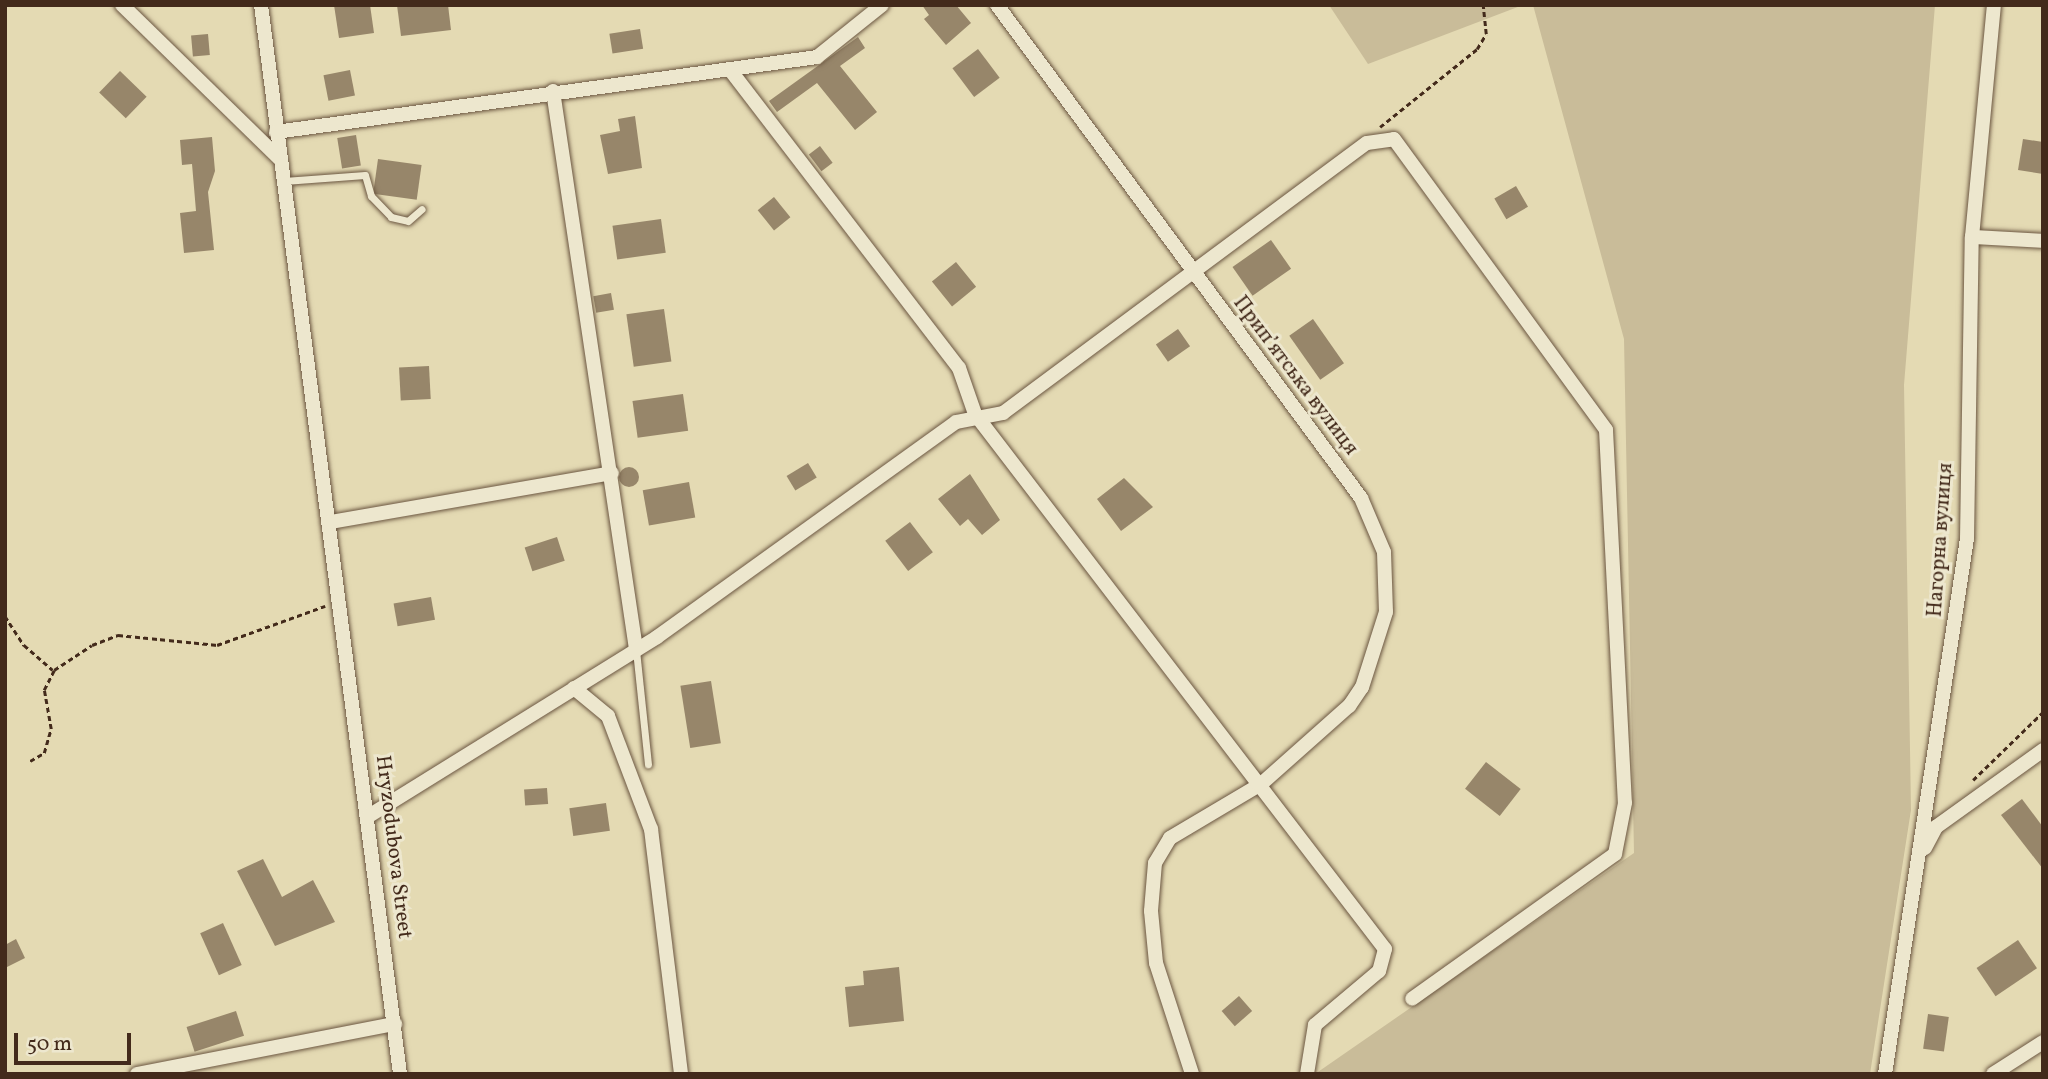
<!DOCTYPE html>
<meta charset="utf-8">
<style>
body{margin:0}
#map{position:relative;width:2048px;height:1079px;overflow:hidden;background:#e4dab3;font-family:Vollkorn,serif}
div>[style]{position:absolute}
.green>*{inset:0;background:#c9bc99}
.building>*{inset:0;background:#97866a;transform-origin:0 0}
.round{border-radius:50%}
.path>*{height:2.5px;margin-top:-1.25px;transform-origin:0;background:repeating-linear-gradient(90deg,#432a1b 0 5px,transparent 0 8.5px)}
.roads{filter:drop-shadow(0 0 2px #6b5641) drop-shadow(0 0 2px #6b5641)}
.service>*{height:7px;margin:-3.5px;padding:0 3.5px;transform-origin:3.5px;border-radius:3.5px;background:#ede7ce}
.minor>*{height:14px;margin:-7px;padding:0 7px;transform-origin:7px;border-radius:7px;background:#ede7ce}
span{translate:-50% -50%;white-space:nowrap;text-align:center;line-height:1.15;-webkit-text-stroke:6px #ede7ce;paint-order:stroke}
.street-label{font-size:21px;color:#432a1b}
.frame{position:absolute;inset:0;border:7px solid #432a1b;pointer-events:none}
.scale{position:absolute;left:14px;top:1033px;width:117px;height:32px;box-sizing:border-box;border:4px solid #432a1b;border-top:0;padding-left:9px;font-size:21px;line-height:24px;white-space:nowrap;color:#432a1b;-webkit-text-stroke:5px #ede7ce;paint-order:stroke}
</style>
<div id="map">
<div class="green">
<div style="clip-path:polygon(1329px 5px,1523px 5px,1368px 64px)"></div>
<div style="clip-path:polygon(1533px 5px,1935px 5px,1904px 385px,1911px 810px,1870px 1074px,1315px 1074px,1634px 853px,1624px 339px)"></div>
</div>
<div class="building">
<div style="clip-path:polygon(334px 5px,370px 5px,374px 33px,339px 38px)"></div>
<div style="clip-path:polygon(397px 5px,448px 5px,451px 30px,401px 36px)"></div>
<div style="clip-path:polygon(922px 5px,956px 5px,971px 23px,946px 45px,924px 19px,929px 15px)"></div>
<div style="left:640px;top:29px;width:20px;height:31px;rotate:81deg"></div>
<div style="left:208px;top:34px;width:21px;height:17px;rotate:85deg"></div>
<div style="clip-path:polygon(858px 37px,865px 48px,840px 66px,877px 112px,855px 130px,817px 83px,777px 112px,769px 101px)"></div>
<div style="left:978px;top:49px;width:36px;height:32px;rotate:53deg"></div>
<div style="left:350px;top:70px;width:26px;height:27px;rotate:79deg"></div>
<div style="left:120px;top:71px;width:37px;height:30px;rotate:44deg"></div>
<div style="clip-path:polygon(635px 116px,642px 168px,608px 174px,600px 135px,620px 131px,618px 119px)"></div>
<div style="left:356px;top:135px;width:31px;height:19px;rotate:81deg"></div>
<div style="clip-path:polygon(212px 137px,215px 171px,208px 192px,214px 250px,184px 253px,180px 213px,196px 211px,192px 164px,182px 165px,180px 140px)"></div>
<div style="clip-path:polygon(2023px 139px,2043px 142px,2043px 174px,2018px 170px)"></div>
<div style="left:820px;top:146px;width:21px;height:14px;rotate:53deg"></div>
<div style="left:378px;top:159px;width:44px;height:35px;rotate:8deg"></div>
<div style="left:1516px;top:186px;width:24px;height:25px;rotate:60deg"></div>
<div style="left:774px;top:197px;width:26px;height:21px;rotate:51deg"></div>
<div style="left:661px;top:219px;width:34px;height:49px;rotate:82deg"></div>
<div style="left:1271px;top:240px;width:35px;height:47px;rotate:55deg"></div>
<div style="left:956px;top:262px;width:32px;height:31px;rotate:51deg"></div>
<div style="left:611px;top:293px;width:17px;height:18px;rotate:80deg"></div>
<div style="left:664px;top:309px;width:53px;height:38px;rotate:82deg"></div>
<div style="left:1313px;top:319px;width:54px;height:29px;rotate:55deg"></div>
<div style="left:1178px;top:329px;width:21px;height:27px;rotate:55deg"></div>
<div style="left:429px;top:366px;width:33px;height:30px;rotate:87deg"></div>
<div style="left:683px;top:394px;width:37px;height:51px;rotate:82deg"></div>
<div style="left:808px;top:463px;width:17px;height:25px;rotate:59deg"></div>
<div class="round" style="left:619px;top:467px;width:20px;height:20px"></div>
<div style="clip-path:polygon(970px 474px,1000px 520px,982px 535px,968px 519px,960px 526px,938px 499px)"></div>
<div style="clip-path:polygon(1124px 478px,1153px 507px,1121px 531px,1097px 499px)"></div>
<div style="left:689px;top:482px;width:36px;height:47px;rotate:80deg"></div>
<div style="left:910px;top:522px;width:38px;height:31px;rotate:53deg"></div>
<div style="left:557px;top:537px;width:25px;height:34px;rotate:72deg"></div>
<div style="left:431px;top:597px;width:23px;height:38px;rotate:80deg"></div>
<div style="left:711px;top:681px;width:63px;height:31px;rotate:81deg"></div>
<div style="left:1486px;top:762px;width:44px;height:34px;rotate:38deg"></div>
<div style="left:547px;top:788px;width:16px;height:23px;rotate:86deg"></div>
<div style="clip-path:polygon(2022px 799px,2043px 827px,2043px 869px,2001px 815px)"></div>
<div style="left:606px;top:803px;width:28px;height:37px;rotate:82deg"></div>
<div style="clip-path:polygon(263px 859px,282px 897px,313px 880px,335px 922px,275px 946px,237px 871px)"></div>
<div style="left:223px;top:923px;width:46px;height:25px;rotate:66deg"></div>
<div style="clip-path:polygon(16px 939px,25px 958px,5px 968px,5px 945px)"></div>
<div style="left:2018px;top:940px;width:34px;height:50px;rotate:56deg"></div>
<div style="clip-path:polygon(899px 967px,904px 1021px,849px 1027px,845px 987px,864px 985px,863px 971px)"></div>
<div style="left:1239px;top:996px;width:20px;height:23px;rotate:49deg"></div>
<div style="left:236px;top:1011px;width:26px;height:52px;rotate:72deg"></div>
<div style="left:1928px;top:1014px;width:21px;height:35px;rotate:8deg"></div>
</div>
<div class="path">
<div style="left:1380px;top:127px;width:124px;rotate:-38.8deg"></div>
<div style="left:1477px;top:49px;width:17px;rotate:-59deg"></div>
<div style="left:1486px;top:34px;width:29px;rotate:-96deg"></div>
<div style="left:5px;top:616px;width:35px;rotate:57deg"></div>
<div style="left:24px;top:645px;width:38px;rotate:41deg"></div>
<div style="left:30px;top:761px;width:16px;rotate:-30deg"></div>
<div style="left:44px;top:753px;width:25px;rotate:-74deg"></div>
<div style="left:51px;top:729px;width:40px;rotate:-100deg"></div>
<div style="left:44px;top:690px;width:22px;rotate:-63deg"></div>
<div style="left:54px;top:670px;width:45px;rotate:-33.3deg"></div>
<div style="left:92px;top:645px;width:28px;rotate:-21deg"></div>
<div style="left:118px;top:635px;width:100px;rotate:5.8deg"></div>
<div style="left:217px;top:645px;width:115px;rotate:-19.9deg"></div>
<div style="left:1973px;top:780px;width:98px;rotate:-44.2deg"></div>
</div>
<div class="roads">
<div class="service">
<div style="left:284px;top:181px;width:81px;rotate:-4.2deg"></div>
<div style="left:365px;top:175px;width:22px;rotate:74deg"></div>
<div style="left:371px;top:196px;width:29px;rotate:46deg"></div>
<div style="left:391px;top:217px;width:17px;rotate:13deg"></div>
<div style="left:408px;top:221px;width:18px;rotate:-41deg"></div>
<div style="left:636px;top:650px;width:115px;rotate:84deg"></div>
</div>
<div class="minor">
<div style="left:122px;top:5px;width:221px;rotate:44.3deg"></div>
<div style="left:261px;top:5px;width:1078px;rotate:82.59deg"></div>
<div style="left:997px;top:5px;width:613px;rotate:53.56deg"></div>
<div style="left:1361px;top:498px;width:59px;rotate:66.9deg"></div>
<div style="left:1384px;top:552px;width:60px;rotate:88.1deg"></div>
<div style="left:1386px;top:612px;width:79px;rotate:107.7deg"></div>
<div style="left:1362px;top:687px;width:23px;rotate:124deg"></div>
<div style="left:1349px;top:706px;width:118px;rotate:138.4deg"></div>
<div style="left:1261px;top:784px;width:106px;rotate:149.3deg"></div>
<div style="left:1170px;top:838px;width:29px;rotate:121deg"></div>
<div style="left:1155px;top:863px;width:48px;rotate:94.8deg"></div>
<div style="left:1151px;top:911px;width:52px;rotate:84.5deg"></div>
<div style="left:1156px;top:963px;width:117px;rotate:72deg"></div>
<div style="left:731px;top:71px;width:374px;rotate:52.5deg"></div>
<div style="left:959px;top:368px;width:49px;rotate:70.8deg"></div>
<div style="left:975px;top:414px;width:674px;rotate:52.54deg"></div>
<div style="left:1385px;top:949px;width:23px;rotate:105deg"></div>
<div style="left:1379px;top:971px;width:84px;rotate:139.8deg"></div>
<div style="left:1315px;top:1025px;width:50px;rotate:99.3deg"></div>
<div style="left:553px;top:91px;width:564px;rotate:81.54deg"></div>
<div style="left:276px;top:132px;width:546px;rotate:-7.89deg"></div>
<div style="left:817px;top:57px;width:83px;rotate:-38.7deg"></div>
<div style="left:1972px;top:237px;width:71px;rotate:3.2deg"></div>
<div style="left:331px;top:522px;width:285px;rotate:-9.9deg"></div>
<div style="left:574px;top:688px;width:44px;rotate:39.5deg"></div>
<div style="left:608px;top:716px;width:121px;rotate:69.2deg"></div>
<div style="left:651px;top:829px;width:247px;rotate:83deg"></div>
<div style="left:367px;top:817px;width:341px;rotate:-31.8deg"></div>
<div style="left:657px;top:637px;width:368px;rotate:-35.7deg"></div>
<div style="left:956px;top:422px;width:48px;rotate:-10.8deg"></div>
<div style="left:1003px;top:413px;width:453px;rotate:-36.6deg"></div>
<div style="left:1367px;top:143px;width:27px;rotate:-8deg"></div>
<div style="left:1394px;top:139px;width:360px;rotate:53.9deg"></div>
<div style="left:1606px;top:430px;width:373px;rotate:87.1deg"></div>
<div style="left:1625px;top:803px;width:52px;rotate:101.1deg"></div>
<div style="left:1615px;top:854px;width:249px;rotate:144.5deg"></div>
<div style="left:1925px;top:848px;width:24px;rotate:-62deg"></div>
<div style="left:1936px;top:827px;width:132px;rotate:-35.7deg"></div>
<div style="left:137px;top:1074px;width:263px;rotate:-11deg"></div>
<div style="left:1885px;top:1074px;width:541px;rotate:-81.29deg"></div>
<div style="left:1967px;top:539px;width:302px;rotate:-89.1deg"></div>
<div style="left:1972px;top:237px;width:233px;rotate:-84.6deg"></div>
<div style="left:1993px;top:1074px;width:59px;rotate:-32.6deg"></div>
</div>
</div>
<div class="street-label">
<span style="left:1295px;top:376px;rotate:53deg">Прип’ятська вулиця</span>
<span style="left:1941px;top:540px;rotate:-86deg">Нагорна вулиця</span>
<span style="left:393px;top:847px;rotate:83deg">Hryzodubova Street</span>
</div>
<div class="frame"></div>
<div class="scale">50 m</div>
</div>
